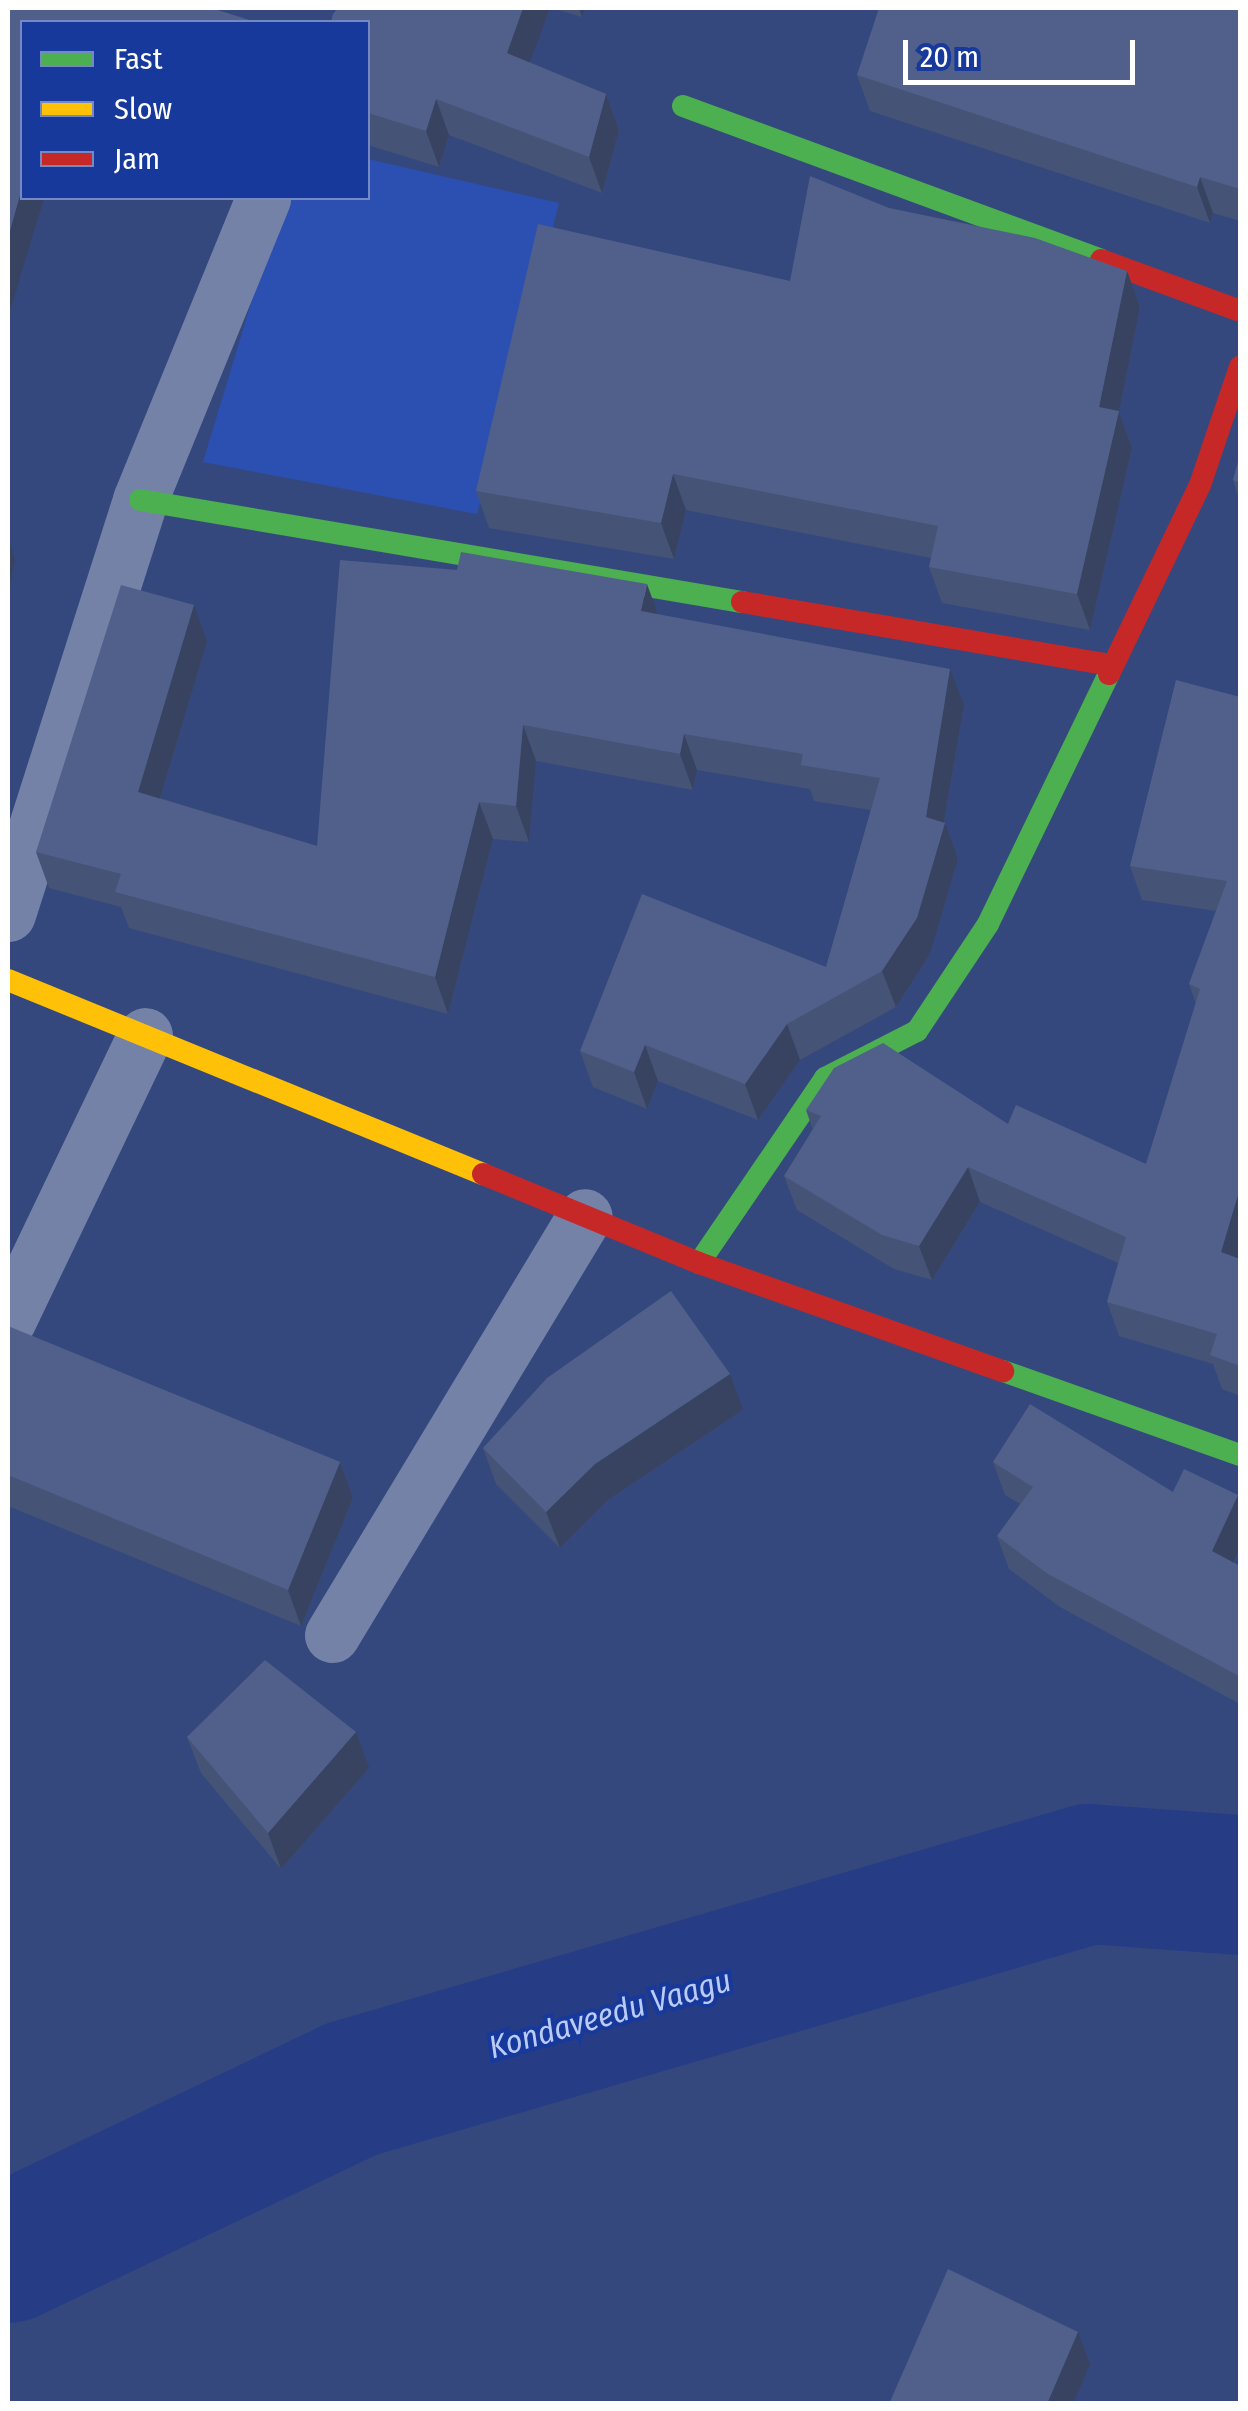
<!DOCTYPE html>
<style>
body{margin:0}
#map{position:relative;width:1248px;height:2411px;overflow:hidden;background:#35487d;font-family:"Fira Sans Condensed",sans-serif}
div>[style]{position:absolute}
.green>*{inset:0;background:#2c50b1}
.river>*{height:140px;margin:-70px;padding:0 70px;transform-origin:70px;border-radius:70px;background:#263d86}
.street>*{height:55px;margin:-27.5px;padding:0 27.5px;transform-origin:27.5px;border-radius:27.5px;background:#7582a8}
.fast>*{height:22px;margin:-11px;padding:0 11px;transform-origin:11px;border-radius:11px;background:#4caf50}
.slow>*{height:22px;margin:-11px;padding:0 11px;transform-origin:11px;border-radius:11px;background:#ffc107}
.jam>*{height:22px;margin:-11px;padding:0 11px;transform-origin:11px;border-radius:11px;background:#c62828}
.wall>*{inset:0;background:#455377}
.shaded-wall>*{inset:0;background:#384361}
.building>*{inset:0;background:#50608a}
span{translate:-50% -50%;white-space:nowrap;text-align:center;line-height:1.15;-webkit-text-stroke:8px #17399b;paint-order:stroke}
.water-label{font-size:32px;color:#bacbf8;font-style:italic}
.frame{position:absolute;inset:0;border:10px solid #fff;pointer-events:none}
.legend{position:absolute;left:20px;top:20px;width:350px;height:180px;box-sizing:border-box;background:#17399b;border:2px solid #7488c3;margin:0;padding:12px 18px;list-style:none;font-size:30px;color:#fff}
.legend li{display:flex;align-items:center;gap:20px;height:50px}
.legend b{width:50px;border:2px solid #7488c3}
.scale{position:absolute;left:903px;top:40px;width:232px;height:45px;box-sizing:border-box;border:5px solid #fff;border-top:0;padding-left:12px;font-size:30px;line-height:35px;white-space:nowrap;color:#fff;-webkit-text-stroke:8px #17399b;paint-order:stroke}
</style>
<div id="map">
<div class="green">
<div style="clip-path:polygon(368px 159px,559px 203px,477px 514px,203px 462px,283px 198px,368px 198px)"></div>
</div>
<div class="river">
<div style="left:8px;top:2253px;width:381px;rotate:-25.5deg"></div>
<div style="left:352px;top:2089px;width:768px;rotate:-16.26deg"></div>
<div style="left:1089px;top:1874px;width:151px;rotate:4.2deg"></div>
</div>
<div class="street">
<div style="left:8px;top:914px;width:435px;rotate:-72.3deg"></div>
<div style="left:140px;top:500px;width:326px;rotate:-67.8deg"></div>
<div style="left:8px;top:1321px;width:317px;rotate:-64.4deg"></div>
<div style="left:332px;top:1635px;width:489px;rotate:-58.9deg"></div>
</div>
<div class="fast">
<div style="left:683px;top:106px;width:445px;rotate:20.2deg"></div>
<div style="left:140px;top:500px;width:611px;rotate:9.62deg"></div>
<div style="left:699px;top:1263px;width:224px;rotate:-55.7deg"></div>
<div style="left:825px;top:1078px;width:103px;rotate:-27.1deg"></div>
<div style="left:917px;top:1031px;width:128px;rotate:-56.4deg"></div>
<div style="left:988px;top:924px;width:278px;rotate:-64.2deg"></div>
<div style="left:1003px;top:1371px;width:251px;rotate:19.5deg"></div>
</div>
<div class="slow">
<div style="left:8px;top:980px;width:513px;rotate:22.22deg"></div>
</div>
<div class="jam">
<div style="left:1101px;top:260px;width:148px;rotate:20.1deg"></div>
<div style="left:742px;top:602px;width:373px;rotate:9.7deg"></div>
<div style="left:1109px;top:674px;width:210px;rotate:-64.3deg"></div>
<div style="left:1200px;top:485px;width:125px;rotate:-71.3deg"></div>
<div style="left:483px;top:1174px;width:234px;rotate:22.4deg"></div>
<div style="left:699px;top:1263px;width:323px;rotate:19.6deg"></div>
</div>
<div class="wall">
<div style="clip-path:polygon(338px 8px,550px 8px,529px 62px,606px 94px,619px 130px,602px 193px,449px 135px,439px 167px,368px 145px,368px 22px)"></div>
<div style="clip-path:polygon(552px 8px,585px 8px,582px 17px)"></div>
<div style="clip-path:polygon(1240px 8px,1240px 221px,1213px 213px,1210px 223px,870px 111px,857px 75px)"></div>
<div style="clip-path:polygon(889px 208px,1127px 271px,1140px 307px,1119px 412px,1132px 448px,1090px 630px,942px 603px,929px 567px,931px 558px,686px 510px,674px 559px,489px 528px,476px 491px,790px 281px)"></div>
<div style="clip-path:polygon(1240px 455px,1240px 502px,1233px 480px)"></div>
<div style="clip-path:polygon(658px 614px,964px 705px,944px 822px,958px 859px,930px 954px,896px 1007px,800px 1060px,758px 1120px,658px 1081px,647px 1109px,593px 1087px,580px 1051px,826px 967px,871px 810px,814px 801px,810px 789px,697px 770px,693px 790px,536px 761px,529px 842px,493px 839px,448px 1014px,129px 928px,121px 907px,49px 888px,36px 852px,207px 642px,160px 798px,317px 846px)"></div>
<div style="clip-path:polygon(1240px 697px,1240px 1396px,1222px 1389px,1213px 1364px,1119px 1336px,1107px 1302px,1118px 1263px,980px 1202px,932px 1280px,894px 1269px,797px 1210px,784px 1176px,813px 1130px,806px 1110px,1008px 1124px,1146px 1164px,1196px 1004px,1189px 984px,1216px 911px,1142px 900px,1130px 866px)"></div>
<div style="clip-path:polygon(8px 1327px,340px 1462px,353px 1498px,301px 1626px,8px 1506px)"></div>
<div style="clip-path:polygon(743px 1410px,608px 1500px,560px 1548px,496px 1484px,483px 1448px)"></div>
<div style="clip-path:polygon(993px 1462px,1173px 1492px,1238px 1495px,1240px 1502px,1240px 1548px,1234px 1563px,1240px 1566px,1240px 1704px,1060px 1607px,1009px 1569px,997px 1536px,1020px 1504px,1005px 1495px)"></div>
<div style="clip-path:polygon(187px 1737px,369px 1768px,281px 1869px,201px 1773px)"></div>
</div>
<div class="shaded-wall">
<div style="clip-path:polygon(523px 8px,550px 8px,520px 89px,507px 53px)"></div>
<div style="clip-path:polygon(579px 8px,585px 8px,582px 17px)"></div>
<div style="clip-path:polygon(606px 94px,619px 130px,602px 193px,589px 157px)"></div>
<div style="clip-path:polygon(436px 99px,449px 135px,439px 167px,426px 131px)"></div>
<div style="clip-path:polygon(1200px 177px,1213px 213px,1210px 223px,1197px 187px)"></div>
<div style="clip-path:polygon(22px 188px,22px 198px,44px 198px,8px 318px,8px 238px)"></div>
<div style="clip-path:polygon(1127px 271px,1140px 307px,1119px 412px,1132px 448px,1090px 630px,1077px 594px,1099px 407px)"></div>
<div style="clip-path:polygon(673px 474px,686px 510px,674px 559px,661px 523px)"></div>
<div style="clip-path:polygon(8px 538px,15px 560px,8px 595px)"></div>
<div style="clip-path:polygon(647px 584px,660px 620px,641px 611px)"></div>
<div style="clip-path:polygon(194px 605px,207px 642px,151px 828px,138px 792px)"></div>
<div style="clip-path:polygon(950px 669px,964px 705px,943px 827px,945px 823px,958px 859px,930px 954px,896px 1007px,882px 971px,926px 817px)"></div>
<div style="clip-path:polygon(523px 725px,536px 761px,529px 842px,516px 806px)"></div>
<div style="clip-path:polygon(684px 734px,697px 770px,693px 790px,680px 754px)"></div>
<div style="clip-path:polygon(479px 802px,493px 839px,448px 1014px,435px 977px)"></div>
<div style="clip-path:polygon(787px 1024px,800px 1060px,758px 1120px,745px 1084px)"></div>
<div style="clip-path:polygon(645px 1045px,658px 1081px,647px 1109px,634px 1072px)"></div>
<div style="clip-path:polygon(968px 1167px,980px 1202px,932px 1280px,919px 1246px)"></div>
<div style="clip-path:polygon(1240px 1188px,1240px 1264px,1221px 1252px)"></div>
<div style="clip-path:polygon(730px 1374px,743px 1410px,608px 1500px,560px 1548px,546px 1512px,595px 1464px)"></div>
<div style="clip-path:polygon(340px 1462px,353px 1498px,301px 1626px,288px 1590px)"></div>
<div style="clip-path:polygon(1238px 1495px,1240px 1502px,1240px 1548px,1224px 1584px,1212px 1551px)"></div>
<div style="clip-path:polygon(356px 1732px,369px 1768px,281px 1869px,268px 1833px)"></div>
<div style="clip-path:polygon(1078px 2332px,1090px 2364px,1073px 2404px,1047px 2404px)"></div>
</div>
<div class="building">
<div style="clip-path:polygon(8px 8px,211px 8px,256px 22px,22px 22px,22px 188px,8px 238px)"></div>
<div style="clip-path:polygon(338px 8px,523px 8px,507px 53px,606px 94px,589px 157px,436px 99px,426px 131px,368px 113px,368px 22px,331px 22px,333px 14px)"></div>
<div style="clip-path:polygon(879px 8px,1240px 8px,1240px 189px,1200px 177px,1197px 187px,857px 75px)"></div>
<div style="clip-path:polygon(810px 176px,889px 208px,1035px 238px,1127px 271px,1099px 407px,1119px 411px,1077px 594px,929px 567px,938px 526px,673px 474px,661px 523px,476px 491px,538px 224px,790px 281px)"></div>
<div style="clip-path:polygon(1240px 455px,1240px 483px,1233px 480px)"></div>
<div style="clip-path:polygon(461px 552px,647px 584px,641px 611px,950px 669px,926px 817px,945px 823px,917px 918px,882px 971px,787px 1024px,745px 1084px,645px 1045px,634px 1072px,580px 1051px,642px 894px,826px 967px,880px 778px,801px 765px,803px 754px,684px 734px,680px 754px,523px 725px,516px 806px,479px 802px,435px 977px,115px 892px,121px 874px,36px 852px,121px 585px,194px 605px,138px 792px,317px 846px,340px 560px,457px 570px)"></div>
<div style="clip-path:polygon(1176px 680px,1240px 697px,1240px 1188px,1221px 1252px,1240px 1259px,1240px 1366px,1210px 1355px,1217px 1334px,1107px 1302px,1126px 1237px,968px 1167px,919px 1246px,882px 1235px,784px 1176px,821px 1116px,806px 1110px,834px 1068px,883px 1043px,1008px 1124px,1016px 1105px,1146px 1164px,1200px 989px,1189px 984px,1227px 881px,1130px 866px)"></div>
<div style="clip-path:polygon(671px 1291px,730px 1374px,595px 1464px,546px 1512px,483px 1448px,547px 1378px)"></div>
<div style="clip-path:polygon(8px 1326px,340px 1462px,288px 1590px,8px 1475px)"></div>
<div style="clip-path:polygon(1030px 1404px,1173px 1492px,1184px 1469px,1238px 1495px,1212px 1551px,1240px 1566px,1240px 1673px,1239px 1676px,1048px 1574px,997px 1536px,1033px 1487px,993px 1462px)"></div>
<div style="clip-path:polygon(265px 1660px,356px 1732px,268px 1833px,187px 1737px)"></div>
<div style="clip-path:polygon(948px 2269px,1078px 2332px,1047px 2404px,889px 2404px)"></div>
</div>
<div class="water-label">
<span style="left:610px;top:2014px;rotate:-16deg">Kondaveedu Vaagu</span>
</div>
<div class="frame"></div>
<ul class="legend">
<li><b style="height:12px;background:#4caf50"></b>Fast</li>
<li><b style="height:12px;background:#ffc107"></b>Slow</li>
<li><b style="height:12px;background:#c62828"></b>Jam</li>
</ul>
<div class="scale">20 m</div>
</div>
